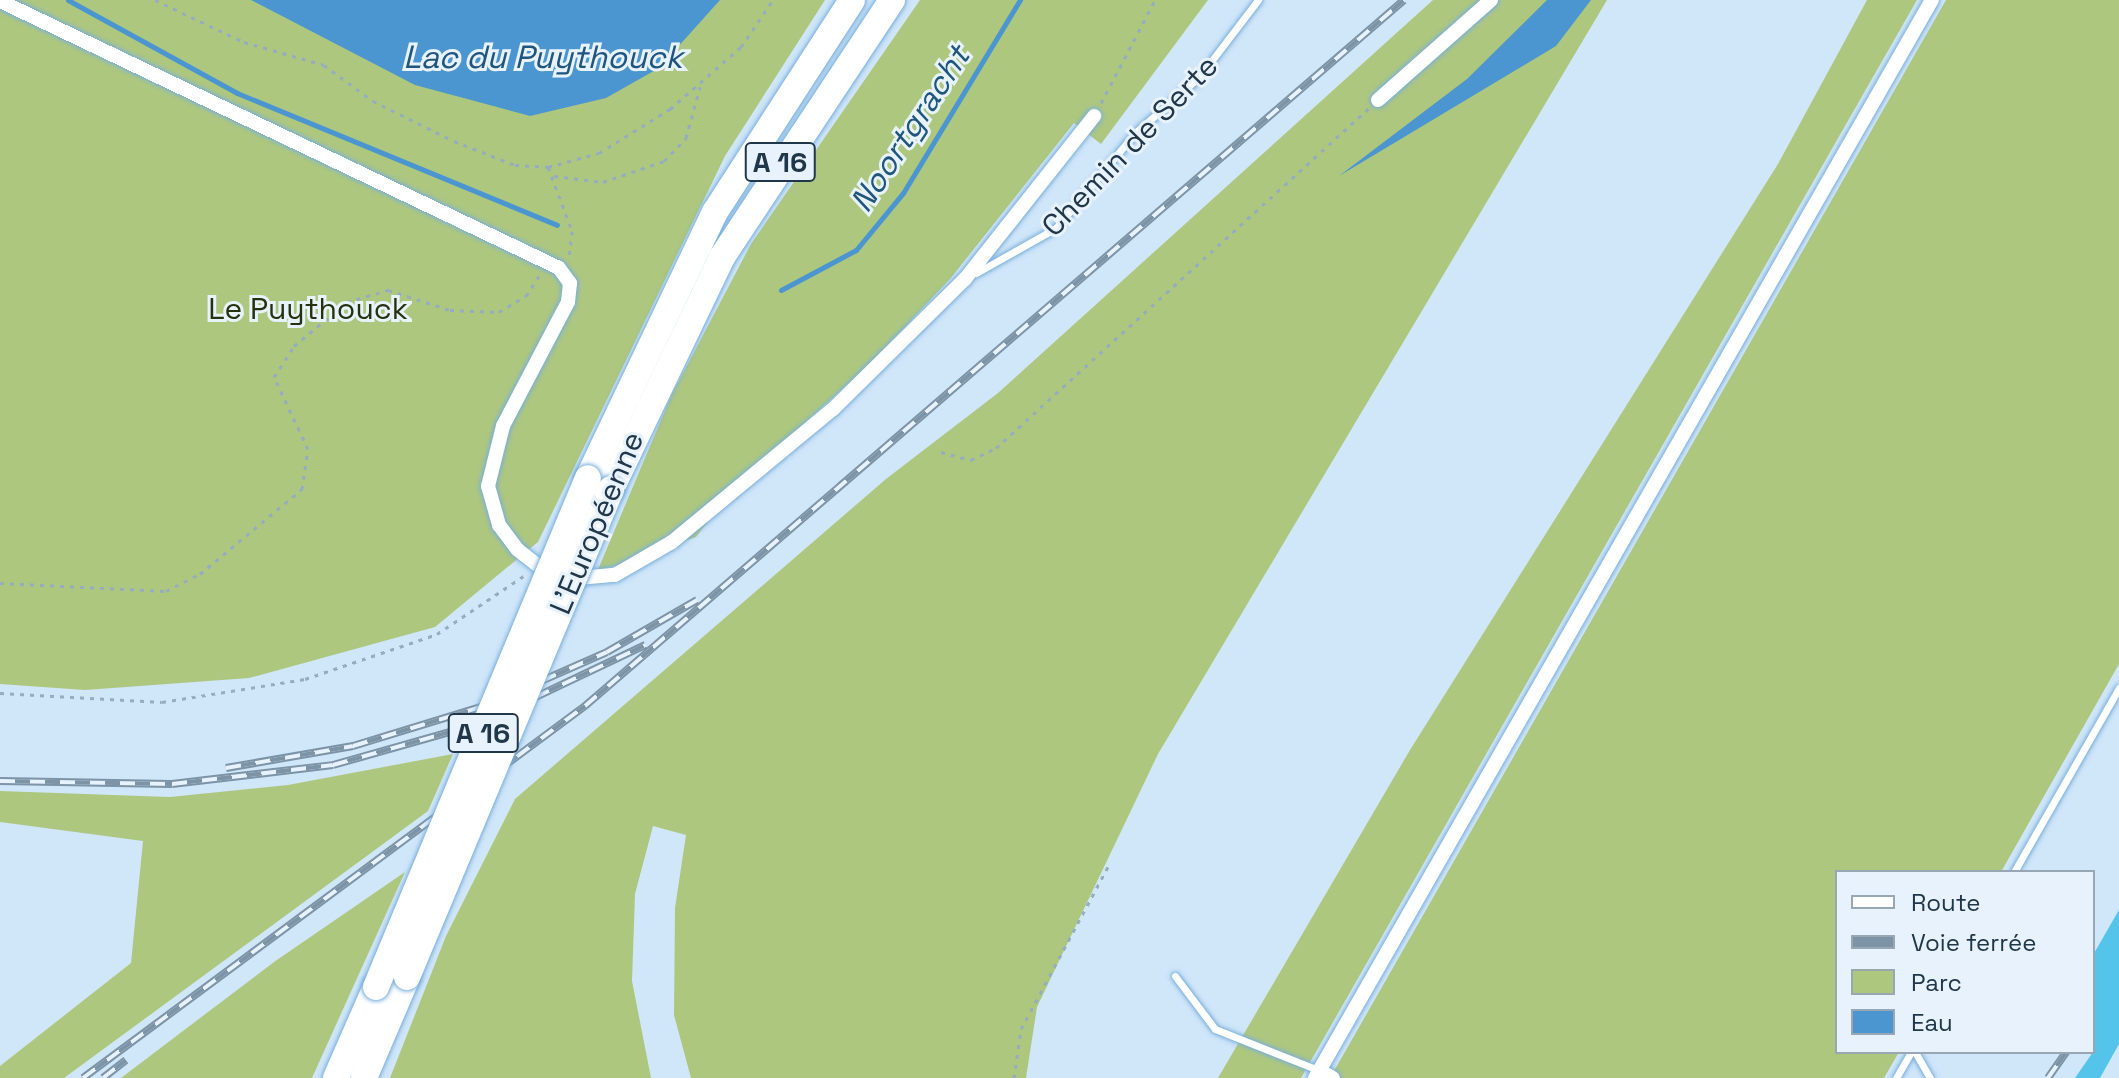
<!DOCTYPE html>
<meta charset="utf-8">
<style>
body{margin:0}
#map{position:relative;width:2119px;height:1078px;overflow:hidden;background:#d0e6f9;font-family:"Space Grotesk",sans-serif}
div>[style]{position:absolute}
.green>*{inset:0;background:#aec77f}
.water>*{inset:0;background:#4b96d0}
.stream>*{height:5px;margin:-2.5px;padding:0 2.5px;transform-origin:2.5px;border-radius:2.5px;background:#4b96d0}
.building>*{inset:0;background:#54c4ea}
.path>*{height:3px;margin-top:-1.5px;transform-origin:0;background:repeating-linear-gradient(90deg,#96acbf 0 4px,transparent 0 10px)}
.roads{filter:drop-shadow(0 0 2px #78afdc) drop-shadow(0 0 2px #78afdc)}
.service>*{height:7px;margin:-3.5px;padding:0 3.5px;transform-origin:3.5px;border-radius:3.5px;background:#fff}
.minor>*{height:14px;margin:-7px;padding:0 7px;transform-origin:7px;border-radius:7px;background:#fff}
.motorway>*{height:26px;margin:-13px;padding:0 13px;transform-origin:13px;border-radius:13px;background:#fff}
.rail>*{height:8px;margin-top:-4px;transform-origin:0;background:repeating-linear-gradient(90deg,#e7f2fc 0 15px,#7d93a6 0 30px);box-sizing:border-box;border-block:2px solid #7d93a6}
.bridges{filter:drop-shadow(0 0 2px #78afdc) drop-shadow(0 0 2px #78afdc)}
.motorway-bridge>*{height:26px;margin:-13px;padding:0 13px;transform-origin:13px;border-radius:13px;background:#fff}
span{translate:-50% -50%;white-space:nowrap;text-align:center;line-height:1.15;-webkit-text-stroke:6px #e7f2fc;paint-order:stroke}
.shield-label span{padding:2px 6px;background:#e7f2fc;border:2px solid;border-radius:6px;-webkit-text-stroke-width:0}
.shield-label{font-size:28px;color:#203649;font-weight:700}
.street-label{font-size:30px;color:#203649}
.park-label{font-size:30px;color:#26310d}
.water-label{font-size:32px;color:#20567e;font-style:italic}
.legend{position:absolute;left:1835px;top:870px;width:260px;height:184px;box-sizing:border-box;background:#e7f2fc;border:2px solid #97a7b4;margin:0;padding:10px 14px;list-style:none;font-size:24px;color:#203649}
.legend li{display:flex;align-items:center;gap:16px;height:40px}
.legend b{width:40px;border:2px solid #97a7b4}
</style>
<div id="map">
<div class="green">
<div style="clip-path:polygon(0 0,825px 0,725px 156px,538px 542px,435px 627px,249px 678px,85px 690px,0 684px)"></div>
<div style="clip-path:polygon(920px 0,1208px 0,1101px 144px,1074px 123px,950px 279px,869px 365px,741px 480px,696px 537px,597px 572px,672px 394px,751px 244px)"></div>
<div style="clip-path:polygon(1433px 0,1607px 0,1158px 754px,1037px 1007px,1026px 1078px,691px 1078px,674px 1015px,675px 908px,686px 835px,653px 826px,635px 894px,632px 981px,651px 1078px,390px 1078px,446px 936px,515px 799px,886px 479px,998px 393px)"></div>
<div style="clip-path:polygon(1867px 0,1917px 0,1301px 1078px,1218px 1078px,1410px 750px,1778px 164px)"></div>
<div style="clip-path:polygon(1946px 0,2119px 0,2119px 664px,2001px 872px,1837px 872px,1837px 1052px,1899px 1052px,1884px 1078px,1330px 1078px)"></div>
<div style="clip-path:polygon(453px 754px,428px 811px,64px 1078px,0 1078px,0 1066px,131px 963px,143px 841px,0 822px,0 791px,170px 797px,288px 785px)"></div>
<div style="clip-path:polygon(405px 872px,312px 1078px,121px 1078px,274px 962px)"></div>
</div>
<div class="water">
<div style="clip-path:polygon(251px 0,720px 0,659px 68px,606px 98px,530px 116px,415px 85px)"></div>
<div style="clip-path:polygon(1547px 0,1591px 0,1556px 46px,1339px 176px,1467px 79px)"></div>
</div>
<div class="stream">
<div style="left:68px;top:0;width:193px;rotate:28.8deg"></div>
<div style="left:237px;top:93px;width:346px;rotate:22.4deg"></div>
<div style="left:781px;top:290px;width:85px;rotate:-28.1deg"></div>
<div style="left:856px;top:250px;width:74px;rotate:-50.5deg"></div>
<div style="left:903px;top:193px;width:226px;rotate:-58.8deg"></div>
</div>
<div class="building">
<div style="clip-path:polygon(2119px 910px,2119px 1044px,2100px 1078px,2075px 1078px,2093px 1052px,2093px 955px)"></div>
</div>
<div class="path">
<div style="left:155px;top:0;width:98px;rotate:25.3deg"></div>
<div style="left:244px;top:42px;width:83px;rotate:16deg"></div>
<div style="left:324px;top:65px;width:61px;rotate:36.3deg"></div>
<div style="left:373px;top:101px;width:90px;rotate:26.3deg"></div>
<div style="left:454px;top:141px;width:66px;rotate:21.5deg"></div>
<div style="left:515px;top:165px;width:33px;rotate:3deg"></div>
<div style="left:548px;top:167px;width:53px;rotate:-15.4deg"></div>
<div style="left:599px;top:153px;width:84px;rotate:-31.8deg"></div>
<div style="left:670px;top:109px;width:94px;rotate:-41.1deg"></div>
<div style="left:741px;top:47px;width:57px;rotate:-55.8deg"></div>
<div style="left:1101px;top:103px;width:116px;rotate:-62.3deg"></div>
<div style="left:548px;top:167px;width:68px;rotate:69.4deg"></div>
<div style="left:572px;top:231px;width:28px;rotate:96deg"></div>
<div style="left:554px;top:176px;width:49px;rotate:7deg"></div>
<div style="left:603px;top:182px;width:65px;rotate:-19deg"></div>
<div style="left:664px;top:161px;width:32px;rotate:-46deg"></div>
<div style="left:686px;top:138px;width:53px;rotate:-74.6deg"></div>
<div style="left:941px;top:452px;width:31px;rotate:15deg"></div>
<div style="left:971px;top:460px;width:28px;rotate:-26deg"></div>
<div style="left:996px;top:448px;width:505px;rotate:-42.35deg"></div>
<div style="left:0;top:583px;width:166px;rotate:2.8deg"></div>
<div style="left:166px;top:591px;width:38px;rotate:-27deg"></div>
<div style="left:200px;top:574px;width:133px;rotate:-39.8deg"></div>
<div style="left:302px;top:489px;width:40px;rotate:-81.5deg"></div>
<div style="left:308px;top:449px;width:80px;rotate:-115.3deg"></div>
<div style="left:274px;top:377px;width:37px;rotate:-57deg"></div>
<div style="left:294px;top:346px;width:69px;rotate:-39.7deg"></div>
<div style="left:347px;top:302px;width:43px;rotate:-16.3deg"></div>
<div style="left:388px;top:290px;width:65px;rotate:17.9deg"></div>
<div style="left:450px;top:310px;width:49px;rotate:2.3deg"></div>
<div style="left:499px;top:312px;width:31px;rotate:-31deg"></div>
<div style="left:526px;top:296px;width:24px;rotate:-57deg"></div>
<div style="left:0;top:693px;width:162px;rotate:3.2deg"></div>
<div style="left:162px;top:702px;width:145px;rotate:-9.1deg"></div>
<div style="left:305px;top:679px;width:139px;rotate:-18.8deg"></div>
<div style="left:437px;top:634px;width:106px;rotate:-33.8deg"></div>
<div style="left:1014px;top:1078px;width:49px;rotate:-81.9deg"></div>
<div style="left:1021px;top:1029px;width:186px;rotate:-61.8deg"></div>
</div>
<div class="roads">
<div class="service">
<div style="left:976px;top:273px;width:92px;rotate:-29.4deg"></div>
<div style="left:1056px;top:228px;width:124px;rotate:-50.3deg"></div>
<div style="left:1135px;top:133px;width:86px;rotate:-41.2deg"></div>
<div style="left:1200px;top:76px;width:96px;rotate:-52.7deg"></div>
<div style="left:2014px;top:872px;width:212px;rotate:-60.3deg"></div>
<div style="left:1175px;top:976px;width:66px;rotate:53deg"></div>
<div style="left:1215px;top:1029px;width:111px;rotate:21.7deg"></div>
<div style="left:1915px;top:1052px;width:30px;rotate:60deg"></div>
<div style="left:1896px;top:1078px;width:30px;rotate:-60deg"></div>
</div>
<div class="minor">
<div style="left:0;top:1px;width:619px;rotate:25.53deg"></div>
<div style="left:559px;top:268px;width:19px;rotate:54deg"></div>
<div style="left:570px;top:283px;width:19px;rotate:96deg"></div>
<div style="left:568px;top:302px;width:140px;rotate:117.7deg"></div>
<div style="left:503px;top:426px;width:62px;rotate:104deg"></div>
<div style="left:488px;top:486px;width:41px;rotate:74.2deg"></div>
<div style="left:499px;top:525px;width:31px;rotate:53deg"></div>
<div style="left:518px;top:550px;width:24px;rotate:38deg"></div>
<div style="left:537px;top:565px;width:43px;rotate:17.6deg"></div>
<div style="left:578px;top:578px;width:37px;rotate:-5deg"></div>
<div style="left:615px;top:575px;width:66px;rotate:-30.1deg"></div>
<div style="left:672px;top:542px;width:209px;rotate:-39.6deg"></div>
<div style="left:833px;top:409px;width:185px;rotate:-44.6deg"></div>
<div style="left:965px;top:279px;width:208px;rotate:-51.6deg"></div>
<div style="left:1378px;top:100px;width:151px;rotate:-41.5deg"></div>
<div style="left:1319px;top:1070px;width:16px;rotate:30deg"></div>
<div style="left:1315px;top:1078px;width:1242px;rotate:-60.22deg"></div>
</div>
<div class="motorway">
<div style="left:588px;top:478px;width:295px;rotate:-64.5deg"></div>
<div style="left:715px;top:212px;width:252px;rotate:-57.1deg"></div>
<div style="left:611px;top:489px;width:257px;rotate:-64.4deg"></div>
<div style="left:722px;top:257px;width:308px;rotate:-56.5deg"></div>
<div style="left:336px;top:1078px;width:99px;rotate:-66.3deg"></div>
<div style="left:364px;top:1078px;width:110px;rotate:-66.9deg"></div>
</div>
</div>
<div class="rail">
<div style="left:226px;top:768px;width:129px;rotate:-9.8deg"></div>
<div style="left:353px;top:746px;width:140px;rotate:-17deg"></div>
<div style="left:487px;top:705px;width:131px;rotate:-23.8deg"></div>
<div style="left:607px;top:652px;width:104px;rotate:-30deg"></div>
<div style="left:0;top:781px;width:172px;rotate:1deg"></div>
<div style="left:172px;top:784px;width:162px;rotate:-6.7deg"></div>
<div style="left:333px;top:765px;width:154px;rotate:-15.8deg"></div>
<div style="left:481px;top:723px;width:182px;rotate:-25.4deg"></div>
<div style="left:83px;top:1078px;width:625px;rotate:-36.54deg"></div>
<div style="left:585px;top:706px;width:1081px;rotate:-40.76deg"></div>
<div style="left:103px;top:1078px;width:29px;rotate:-38deg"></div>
<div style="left:2048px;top:1078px;width:32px;rotate:-55deg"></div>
</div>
<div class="bridges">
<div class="motorway-bridge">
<div style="left:407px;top:977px;width:529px;rotate:-67.31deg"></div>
<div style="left:376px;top:987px;width:551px;rotate:-67.39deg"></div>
</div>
</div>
<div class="shield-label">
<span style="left:780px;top:162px">A 16</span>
<span style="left:483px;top:733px">A 16</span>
</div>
<div class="street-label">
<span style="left:1130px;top:146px;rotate:-46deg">Chemin de Serte</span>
<span style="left:597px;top:523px;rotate:-67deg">L'Européenne</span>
</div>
<div class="park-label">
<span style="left:308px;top:309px">Le Puythouck</span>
</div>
<div class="water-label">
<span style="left:543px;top:57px">Lac du Puythouck</span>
<span style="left:910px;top:129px;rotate:-57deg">Noortgracht</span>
</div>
<ul class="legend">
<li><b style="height:10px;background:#fff"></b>Route</li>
<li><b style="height:10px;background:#7d93a6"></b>Voie ferrée</li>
<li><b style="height:22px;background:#aec77f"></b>Parc</li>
<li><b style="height:22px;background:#4b96d0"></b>Eau</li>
</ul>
</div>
